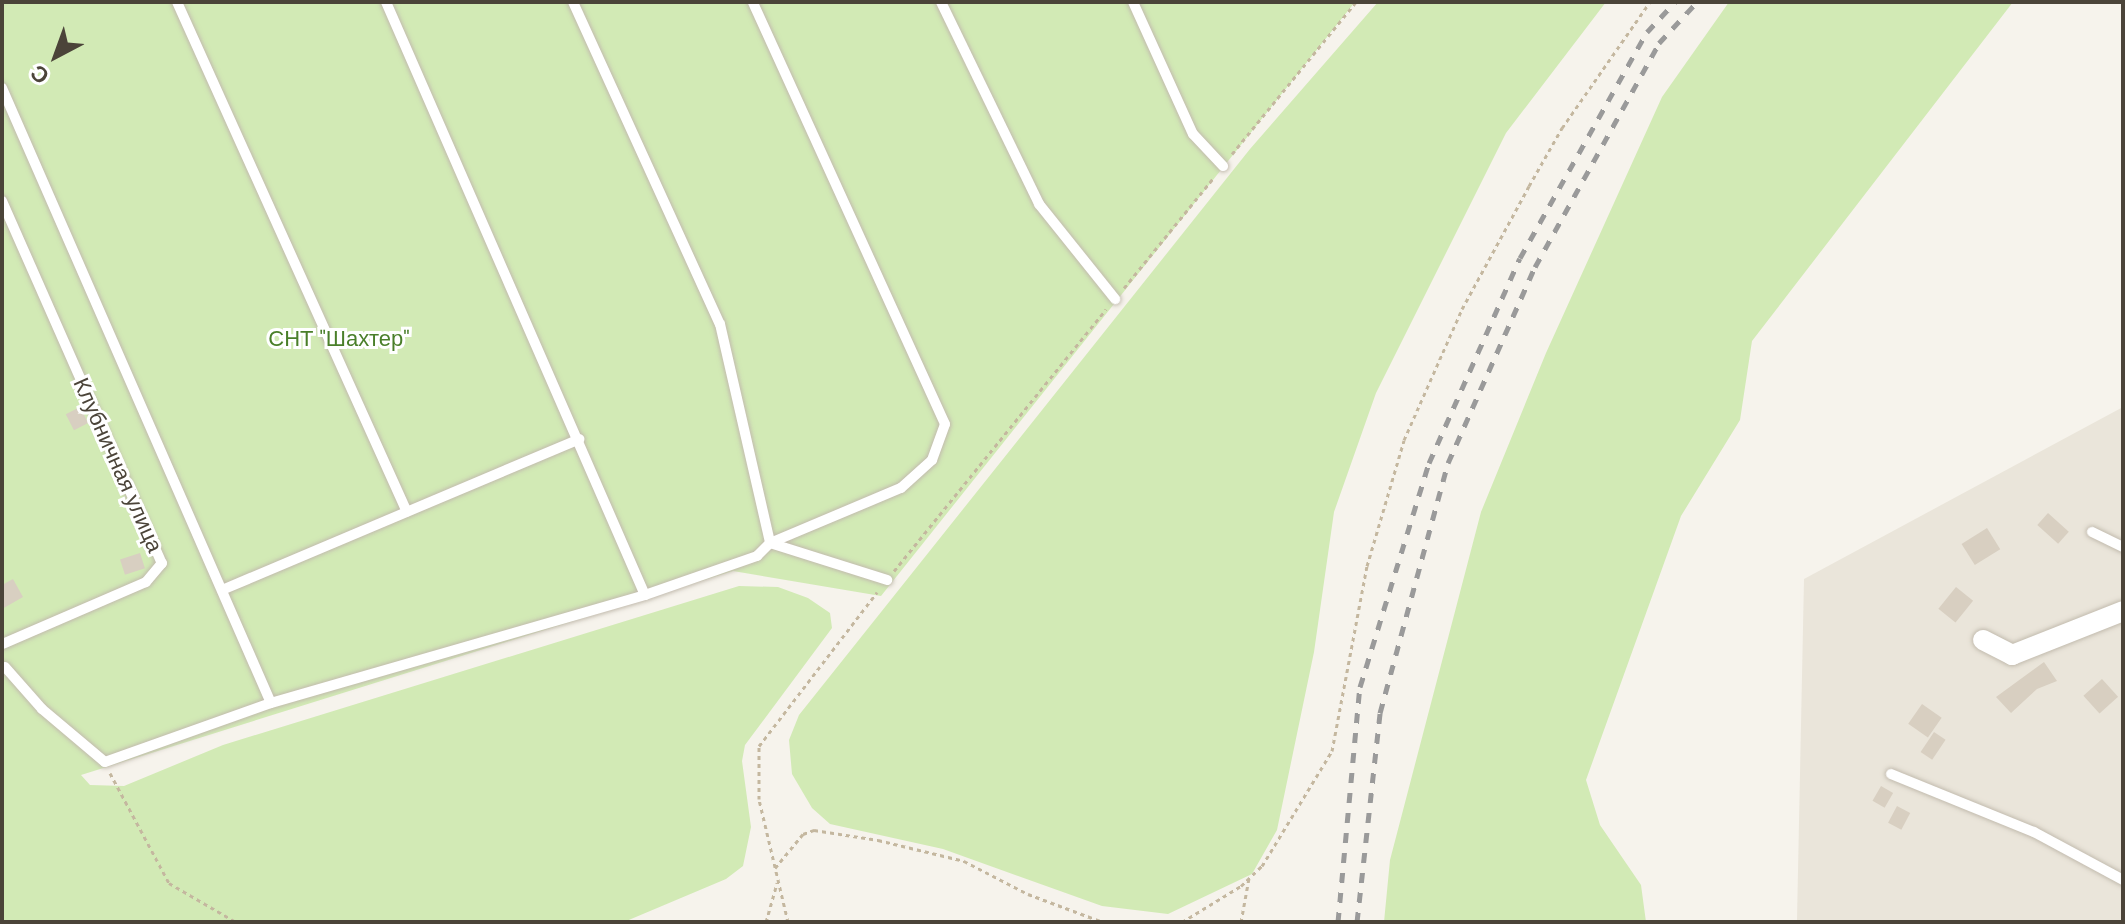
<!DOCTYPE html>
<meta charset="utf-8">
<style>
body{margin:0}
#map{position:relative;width:2125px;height:924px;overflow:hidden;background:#f6f3ec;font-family:"DM Sans",sans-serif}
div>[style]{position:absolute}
.residential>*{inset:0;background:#eae5da}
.green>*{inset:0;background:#d2eab5}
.building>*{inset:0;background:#d8cfc1;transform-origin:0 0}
.path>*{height:3px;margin-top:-1.5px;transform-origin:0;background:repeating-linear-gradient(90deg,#c4b79f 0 4px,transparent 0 8px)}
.roads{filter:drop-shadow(0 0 2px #c2bbae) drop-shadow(0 0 2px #c2bbae)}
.service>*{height:10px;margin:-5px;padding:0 5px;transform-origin:5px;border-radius:5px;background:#fff}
.minor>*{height:20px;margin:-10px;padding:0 10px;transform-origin:10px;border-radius:10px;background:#fff}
.rail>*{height:5px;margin-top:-2.5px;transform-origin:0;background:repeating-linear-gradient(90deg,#9a9a9a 0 10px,transparent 0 20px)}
span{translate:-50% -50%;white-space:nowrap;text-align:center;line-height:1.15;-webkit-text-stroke:6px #fff;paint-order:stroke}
.park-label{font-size:22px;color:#4a7f2a}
.street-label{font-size:22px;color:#4b4439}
.frame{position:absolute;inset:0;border:4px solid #4b4439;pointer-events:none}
.north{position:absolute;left:16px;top:16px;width:80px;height:80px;-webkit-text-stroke:6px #fff;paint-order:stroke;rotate:221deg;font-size:22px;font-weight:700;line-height:32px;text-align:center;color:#4b4439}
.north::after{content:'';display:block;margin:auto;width:28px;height:36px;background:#4b4439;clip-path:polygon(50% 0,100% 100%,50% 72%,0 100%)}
</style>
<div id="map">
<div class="residential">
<div style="clip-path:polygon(2123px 407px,2123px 922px,1797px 920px,1804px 579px)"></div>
</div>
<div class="green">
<div style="clip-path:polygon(2px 2px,1355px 2px,881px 596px,733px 571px,81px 775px,90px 785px,124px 786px,223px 745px,739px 586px,778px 587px,808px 598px,830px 613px,832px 628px,745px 745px,742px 761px,751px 827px,743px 866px,726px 879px,624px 922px,2px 922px)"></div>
<div style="clip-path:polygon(1378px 2px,1606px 2px,1506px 133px,1376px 393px,1334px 512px,1314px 652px,1277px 830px,1252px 874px,1168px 914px,1102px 906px,943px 849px,830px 824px,812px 808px,792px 774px,789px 740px,799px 715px,1250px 149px)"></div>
<div style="clip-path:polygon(1729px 2px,2013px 2px,1752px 341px,1740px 420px,1681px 516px,1586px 780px,1600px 825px,1641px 885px,1646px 922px,1384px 922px,1390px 860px,1481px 512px,1546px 353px,1662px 97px)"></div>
</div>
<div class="building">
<div style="left:80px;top:407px;width:18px;height:16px;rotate:63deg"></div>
<div style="left:2048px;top:513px;width:28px;height:16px;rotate:42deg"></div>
<div style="left:1987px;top:528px;width:25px;height:30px;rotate:58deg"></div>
<div style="left:140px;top:553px;width:16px;height:21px;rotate:72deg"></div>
<div style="clip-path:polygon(13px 579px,23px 597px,2px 609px,2px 585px)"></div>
<div style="left:1956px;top:587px;width:22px;height:28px;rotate:39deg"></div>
<div style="clip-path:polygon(2044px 662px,2057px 681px,2037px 689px,2011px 713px,1996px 697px)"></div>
<div style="left:2102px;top:679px;width:24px;height:25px;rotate:48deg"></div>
<div style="left:1922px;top:704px;width:24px;height:24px;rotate:35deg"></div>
<div style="left:1934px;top:732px;width:14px;height:24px;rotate:34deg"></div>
<div style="left:1881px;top:786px;width:14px;height:17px;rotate:30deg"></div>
<div style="left:1897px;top:806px;width:15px;height:19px;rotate:28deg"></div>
</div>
<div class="path">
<div style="left:1232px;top:154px;width:196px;rotate:-50.8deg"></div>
<div style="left:1124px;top:288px;width:144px;rotate:-50.9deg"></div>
<div style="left:894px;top:571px;width:337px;rotate:-51deg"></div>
<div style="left:110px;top:773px;width:125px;rotate:61.8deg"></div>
<div style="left:169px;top:883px;width:78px;rotate:30.2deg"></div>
<div style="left:775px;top:868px;width:44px;rotate:-50.5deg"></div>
<div style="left:803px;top:834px;width:12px;rotate:-20deg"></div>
<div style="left:814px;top:830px;width:65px;rotate:8.9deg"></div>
<div style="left:878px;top:840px;width:89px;rotate:13.7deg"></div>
<div style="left:964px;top:861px;width:72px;rotate:27.3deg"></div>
<div style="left:1028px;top:894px;width:80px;rotate:20.5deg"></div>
<div style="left:766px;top:922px;width:41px;rotate:-74.2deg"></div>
<div style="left:788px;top:922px;width:126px;rotate:-103.3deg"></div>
<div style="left:759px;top:799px;width:53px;rotate:-90deg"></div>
<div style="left:759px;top:746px;width:194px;rotate:-52.5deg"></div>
<div style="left:1182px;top:922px;width:69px;rotate:-31.4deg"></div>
<div style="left:1241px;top:886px;width:29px;rotate:-44deg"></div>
<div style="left:1262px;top:866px;width:135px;rotate:-58.7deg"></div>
<div style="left:1332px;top:751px;width:188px;rotate:-79.3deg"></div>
<div style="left:1367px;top:566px;width:131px;rotate:-73.6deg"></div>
<div style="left:1404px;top:440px;width:143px;rotate:-66.1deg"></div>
<div style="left:1462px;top:309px;width:140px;rotate:-61.4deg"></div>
<div style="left:1529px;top:186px;width:67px;rotate:-60.4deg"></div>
<div style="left:1562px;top:128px;width:154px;rotate:-55.1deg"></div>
<div style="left:1241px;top:922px;width:45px;rotate:-79.7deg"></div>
</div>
<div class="roads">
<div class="service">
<div style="left:177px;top:2px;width:559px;rotate:65.73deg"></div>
<div style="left:386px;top:2px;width:647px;rotate:66.41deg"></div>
<div style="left:573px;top:2px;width:354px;rotate:65.5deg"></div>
<div style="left:720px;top:324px;width:225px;rotate:77.1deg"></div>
<div style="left:770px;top:543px;width:142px;rotate:-22.8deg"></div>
<div style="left:901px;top:488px;width:42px;rotate:-42.1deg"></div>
<div style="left:932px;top:460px;width:38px;rotate:-70deg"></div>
<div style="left:945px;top:424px;width:464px;rotate:-114.5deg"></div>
<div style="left:941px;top:2px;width:225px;rotate:64.1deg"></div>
<div style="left:1039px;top:204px;width:122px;rotate:51.3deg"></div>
<div style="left:1133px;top:2px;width:145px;rotate:65.6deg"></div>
<div style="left:1193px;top:134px;width:44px;rotate:46.8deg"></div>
<div style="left:2px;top:88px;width:671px;rotate:66.38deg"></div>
<div style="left:2px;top:201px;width:396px;rotate:66.2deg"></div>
<div style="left:162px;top:563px;width:25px;rotate:130deg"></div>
<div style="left:146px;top:582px;width:156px;rotate:156.6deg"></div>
<div style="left:2092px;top:532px;width:34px;rotate:26deg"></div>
<div style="left:222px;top:590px;width:388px;rotate:-22.9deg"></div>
<div style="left:5px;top:667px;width:56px;rotate:48.6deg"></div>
<div style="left:42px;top:709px;width:82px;rotate:40.1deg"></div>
<div style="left:105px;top:762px;width:176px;rotate:-19.6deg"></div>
<div style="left:271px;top:703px;width:389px;rotate:-16.1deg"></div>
<div style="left:645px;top:595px;width:119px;rotate:-19.2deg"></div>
<div style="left:757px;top:556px;width:18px;rotate:-45deg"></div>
<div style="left:770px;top:543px;width:123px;rotate:17.5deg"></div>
<div style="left:1891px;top:774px;width:154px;rotate:22.1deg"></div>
<div style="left:2034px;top:832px;width:101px;rotate:28.3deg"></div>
</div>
<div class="minor">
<div style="left:1983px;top:640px;width:33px;rotate:27deg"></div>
<div style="left:2012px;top:655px;width:119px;rotate:-21.6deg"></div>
</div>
</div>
<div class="rail">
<div style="left:1338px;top:922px;width:236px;rotate:-84.7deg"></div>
<div style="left:1360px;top:687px;width:234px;rotate:-72.9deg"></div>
<div style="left:1429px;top:463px;width:224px;rotate:-66.1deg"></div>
<div style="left:1520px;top:258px;width:259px;rotate:-60.7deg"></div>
<div style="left:1647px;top:32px;width:41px;rotate:-47deg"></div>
<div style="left:1357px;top:922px;width:210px;rotate:-83.7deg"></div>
<div style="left:1380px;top:713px;width:259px;rotate:-74.8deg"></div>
<div style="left:1448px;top:463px;width:214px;rotate:-66.1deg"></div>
<div style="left:1535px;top:267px;width:256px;rotate:-61deg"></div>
<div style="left:1659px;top:43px;width:56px;rotate:-47.2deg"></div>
</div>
<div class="park-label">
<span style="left:339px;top:339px">СНТ "Шахтер"</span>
</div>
<div class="street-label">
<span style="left:118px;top:465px;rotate:66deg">Клубничная улица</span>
</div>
<div class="frame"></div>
<div class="north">С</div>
</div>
